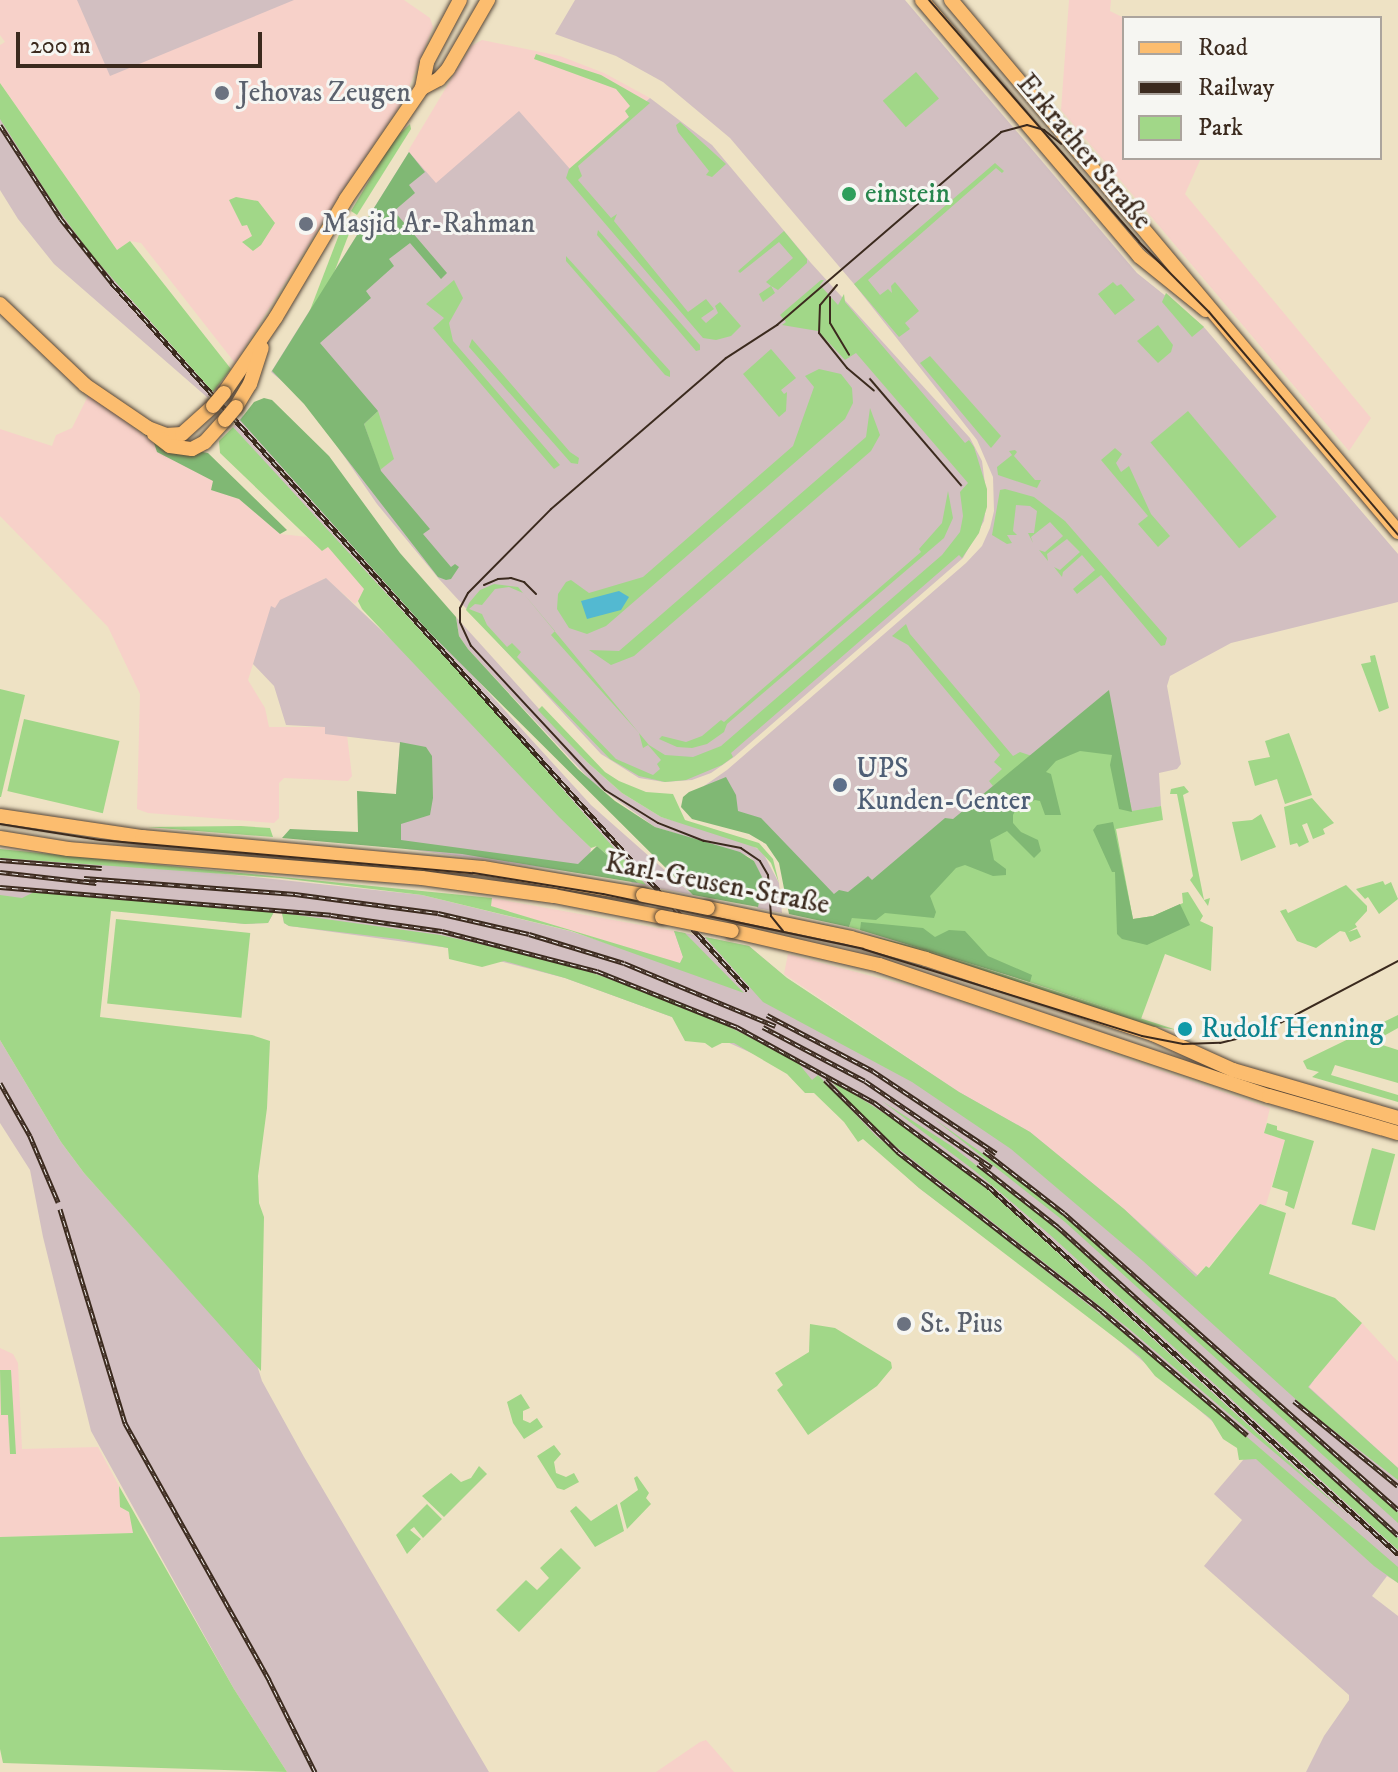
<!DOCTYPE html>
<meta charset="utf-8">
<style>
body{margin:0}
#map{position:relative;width:1398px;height:1772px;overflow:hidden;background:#eee2c4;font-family:"IM FELL DW Pica",serif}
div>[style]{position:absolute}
.built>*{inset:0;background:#f7d1c9}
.industrial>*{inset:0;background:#d2bfc1}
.green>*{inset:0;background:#a1d788;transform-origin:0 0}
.forest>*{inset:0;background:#80b874}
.water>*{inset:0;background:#53b9d1}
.roads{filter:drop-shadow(0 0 2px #564637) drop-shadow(0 0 2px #564637)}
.major>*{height:14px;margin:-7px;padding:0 7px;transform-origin:7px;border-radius:7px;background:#fcbd6f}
.tram>*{height:2px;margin:-1px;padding:0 1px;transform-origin:1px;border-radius:1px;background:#3b2a1e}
.rail>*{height:5px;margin-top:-2.5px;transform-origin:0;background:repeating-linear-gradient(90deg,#f6f6f2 0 6px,#3b2a1e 0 12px);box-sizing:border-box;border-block:2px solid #3b2a1e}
.bridges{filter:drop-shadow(0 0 2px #564637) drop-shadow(0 0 2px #564637)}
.major-bridge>*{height:14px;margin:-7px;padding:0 7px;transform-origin:7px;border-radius:7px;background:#fcbd6f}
.dots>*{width:22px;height:22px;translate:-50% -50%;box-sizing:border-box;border:4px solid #f6f6f2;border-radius:50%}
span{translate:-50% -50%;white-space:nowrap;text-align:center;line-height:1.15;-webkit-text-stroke:6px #f6f6f2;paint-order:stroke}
.worship-label{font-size:28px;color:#5b616d}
.left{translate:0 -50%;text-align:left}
.street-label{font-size:28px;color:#3b2a1e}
.leisure-label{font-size:28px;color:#27864d}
.service-label{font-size:28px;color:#4e5e75}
.culture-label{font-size:28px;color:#0d838f}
.legend{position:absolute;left:1122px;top:16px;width:260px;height:144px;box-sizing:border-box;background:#f6f6f2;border:2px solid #aba49d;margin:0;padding:10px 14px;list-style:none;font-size:24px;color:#3b2a1e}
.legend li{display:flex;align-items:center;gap:16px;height:40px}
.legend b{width:40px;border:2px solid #aba49d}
.scale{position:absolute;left:16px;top:32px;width:246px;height:36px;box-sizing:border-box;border:4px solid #3b2a1e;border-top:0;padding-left:10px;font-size:24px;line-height:28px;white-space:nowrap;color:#3b2a1e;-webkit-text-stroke:6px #f6f6f2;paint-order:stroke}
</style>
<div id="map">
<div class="built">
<div style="clip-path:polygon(0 0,404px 0,430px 18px,433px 27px,404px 100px,340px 194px,235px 363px,141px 243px,130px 241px,117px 250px,0 83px,0 45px,5px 42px,0 35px)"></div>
<div style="clip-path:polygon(1069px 0,1111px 0,1110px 11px,1124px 18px,1124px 158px,1201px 158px,1185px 194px,1371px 418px,1349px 451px,1061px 110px)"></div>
<div style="clip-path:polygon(482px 40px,560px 56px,604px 73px,650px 98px,569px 169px,436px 184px,408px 151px,471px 46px)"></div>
<div style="clip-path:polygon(89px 394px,154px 443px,215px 481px,226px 495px,239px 499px,280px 534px,308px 537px,316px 530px,368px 589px,355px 604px,325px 578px,316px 584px,254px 661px,248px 680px,265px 708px,269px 727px,325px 727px,325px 734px,347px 735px,352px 776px,348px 781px,284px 778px,279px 783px,279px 818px,274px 823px,148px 813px,137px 809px,140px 694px,108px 627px,0 516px,0 429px,52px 446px,56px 435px,72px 428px)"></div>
<div style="clip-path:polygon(492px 898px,674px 931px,683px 958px,681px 964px,490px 906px)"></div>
<div style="clip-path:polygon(788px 954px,928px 991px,1270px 1108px,1264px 1133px,1285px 1140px,1266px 1205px,1259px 1205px,1208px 1268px,1205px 1266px,1196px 1277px,1124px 1209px,1030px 1132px,959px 1092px,784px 974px)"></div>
<div style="clip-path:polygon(1362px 1323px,1398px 1362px,1398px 1468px,1308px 1387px)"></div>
<div style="clip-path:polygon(0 1348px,13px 1354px,18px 1363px,22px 1449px,98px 1447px,119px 1486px,120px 1507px,129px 1512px,134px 1533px,0 1537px)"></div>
<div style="clip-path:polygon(706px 1740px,734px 1772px,656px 1772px,700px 1742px)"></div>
</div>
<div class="industrial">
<div style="clip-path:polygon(77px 0,294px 0,110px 76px)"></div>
<div style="clip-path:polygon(575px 0,905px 0,1137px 273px,1203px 326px,1398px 554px,1398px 602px,1231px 643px,1170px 676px,1167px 686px,1181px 764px,1177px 769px,1159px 773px,1161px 806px,1132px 812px,1109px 701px,919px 868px,839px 896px,795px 877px,785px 857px,704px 786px,727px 770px,966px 563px,982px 546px,990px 528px,994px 511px,993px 477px,977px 440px,854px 284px,730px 138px,663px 82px,616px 56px,555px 34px)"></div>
<div style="clip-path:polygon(650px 98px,712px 145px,811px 263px,970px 438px,982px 461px,987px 499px,984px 521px,963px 558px,734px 757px,711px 773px,692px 780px,664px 782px,639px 778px,601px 754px,439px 579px,377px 504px,306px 401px,271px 372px,409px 152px,436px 183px,519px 111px,570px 169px)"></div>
<div style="clip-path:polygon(0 114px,203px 378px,217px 388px,208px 398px,54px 264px,18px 219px,0 190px)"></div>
<div style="clip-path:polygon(243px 415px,366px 558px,591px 805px,693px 895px,632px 883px,331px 544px,233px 427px)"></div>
<div style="clip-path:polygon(326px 578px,413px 660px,591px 848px,587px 874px,406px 849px,400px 840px,396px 794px,400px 743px,325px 734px,325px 727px,286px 725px,274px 686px,253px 664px,271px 606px,275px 608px,280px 600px)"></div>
<div style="clip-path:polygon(456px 617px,587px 762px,622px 793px,661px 817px,739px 839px,762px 851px,779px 883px,782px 913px,757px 908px,765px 887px,754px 861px,748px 856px,655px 827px,593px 783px,468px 649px,459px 636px)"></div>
<div style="clip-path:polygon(0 850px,422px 895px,570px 931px,678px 967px,683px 957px,674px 931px,749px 946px,787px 978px,959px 1092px,1030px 1132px,1124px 1209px,1314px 1380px,1309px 1387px,1398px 1468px,1398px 1583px,1387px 1576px,1372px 1596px,1398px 1616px,1398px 1772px,1306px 1772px,1324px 1736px,1349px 1700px,1349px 1695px,1204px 1566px,1242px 1520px,1214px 1494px,1249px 1453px,1102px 1326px,919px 1188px,791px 1071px,672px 1017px,565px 978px,449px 948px,289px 926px,284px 923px,282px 913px,274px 912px,268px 923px,245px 924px,0 899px)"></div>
<div style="clip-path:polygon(0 1040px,61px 1142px,84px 1173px,257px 1365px,262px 1381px,304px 1457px,489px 1772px,287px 1772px,234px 1689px,91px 1431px,43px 1237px,30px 1170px,0 1123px)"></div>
</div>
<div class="green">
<div style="clip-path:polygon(536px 54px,601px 75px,650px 103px,578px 166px,582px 176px,578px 180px,611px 218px,617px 214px,614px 221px,688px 312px,706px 299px,714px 309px,701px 318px,706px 323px,718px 313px,715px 306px,720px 302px,741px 326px,731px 336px,716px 340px,703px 338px,566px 178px,569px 169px,629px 117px,625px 111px,630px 106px,616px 89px,534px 59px)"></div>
<div style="left:916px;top:72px;width:35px;height:44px;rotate:49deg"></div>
<div style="clip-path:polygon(0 83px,117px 250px,130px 241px,231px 369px,213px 392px,90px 253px,52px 201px,0 119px)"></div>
<div style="clip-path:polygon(680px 122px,726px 164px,712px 177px,706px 175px,709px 171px,678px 132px,676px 125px)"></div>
<div style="clip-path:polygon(410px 124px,411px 129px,357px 215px,351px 211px,394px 139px)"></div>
<div style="clip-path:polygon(995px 163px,1004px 171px,1002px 173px,996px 168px,868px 280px,880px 295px,888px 289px,892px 293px,891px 286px,895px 282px,919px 311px,905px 323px,910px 329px,899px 337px,854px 284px)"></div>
<div style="clip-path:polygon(236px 197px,258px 201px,275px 223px,261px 245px,253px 251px,242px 242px,252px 236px,247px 225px,242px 226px,229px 200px)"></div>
<div style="left:345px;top:219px;width:9px;height:114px;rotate:21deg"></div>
<div style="clip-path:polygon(598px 230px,700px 345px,700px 350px,696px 351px,597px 235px)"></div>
<div style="clip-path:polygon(784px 231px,807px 259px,807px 263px,778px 290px,771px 286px,775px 293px,763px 302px,759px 294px,771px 286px,766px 282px,793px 258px,779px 242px,740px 273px,738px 271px)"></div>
<div style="clip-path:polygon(566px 256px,670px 371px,670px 377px,665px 375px,566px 261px)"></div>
<div style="clip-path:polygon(454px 280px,463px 298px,449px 323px,453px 341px,560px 465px,554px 469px,433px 328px,444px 318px,426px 304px)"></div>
<div style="clip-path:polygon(evenodd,821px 280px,824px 280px,820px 285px,838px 305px,844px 294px,845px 302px,965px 443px,969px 440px,974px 447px,987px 489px,987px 507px,979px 533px,962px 558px,959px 555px,731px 753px,733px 757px,722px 765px,686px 780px,665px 782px,639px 776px,610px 759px,466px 610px,469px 603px,480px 590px,494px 584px,518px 587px,649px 745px,665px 755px,693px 757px,721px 746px,942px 555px,960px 532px,963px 516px,960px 492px,968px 483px,856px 353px,845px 360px,818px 331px,782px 325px,786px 322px,780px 315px,821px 280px,509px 587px,523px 593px,555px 631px,551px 635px,639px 733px,643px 748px,648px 745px,661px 760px,657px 764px,660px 769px,653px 775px,616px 759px,517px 657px,521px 652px,512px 643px,507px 647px,487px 625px,482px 614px,469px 609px,475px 604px,482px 605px,495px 589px,509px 587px)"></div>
<div style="clip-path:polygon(1113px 282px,1117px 286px,1121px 284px,1135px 300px,1115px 315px,1098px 294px)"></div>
<div style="clip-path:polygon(1166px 293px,1204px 327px,1192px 337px,1162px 302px)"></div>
<div style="clip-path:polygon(1158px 325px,1173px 345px,1171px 352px,1158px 363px,1137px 341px)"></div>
<div style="clip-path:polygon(472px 339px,570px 452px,579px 458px,578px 464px,571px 463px,469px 347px)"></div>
<div style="clip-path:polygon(771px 349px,796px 378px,781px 390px,784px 394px,787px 392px,786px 411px,779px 417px,743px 374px)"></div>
<div style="clip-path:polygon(930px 356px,1001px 436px,991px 448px,920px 363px)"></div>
<div style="clip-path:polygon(819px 369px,841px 374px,852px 388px,853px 403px,845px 419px,606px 626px,587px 634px,569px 628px,557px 609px,558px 594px,566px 582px,571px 580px,589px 593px,643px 577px,793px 446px,814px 387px,805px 376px)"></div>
<div style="clip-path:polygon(870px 408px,880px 435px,871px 451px,634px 656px,611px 665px,589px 650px,619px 651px,655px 620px,866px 437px)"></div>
<div style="clip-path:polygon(378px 411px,394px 459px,380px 470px,364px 424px)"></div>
<div style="left:1188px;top:411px;width:138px;height:49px;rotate:50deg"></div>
<div style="clip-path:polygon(233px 427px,499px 716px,646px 885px,638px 883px,597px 846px,591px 848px,559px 817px,362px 609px,358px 601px,364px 589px,328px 547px,322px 551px,220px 453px,219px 441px)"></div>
<div style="clip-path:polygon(1115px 448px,1122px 454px,1116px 463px,1121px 472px,1129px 466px,1151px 514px,1170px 536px,1158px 547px,1138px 524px,1148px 516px,1101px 460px)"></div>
<div style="clip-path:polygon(1015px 450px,1017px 452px,1014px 456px,1035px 480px,1041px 480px,1037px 488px,998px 475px,997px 467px,1012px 455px,1009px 451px)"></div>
<div style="clip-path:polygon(1005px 489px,1034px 497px,1065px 521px,1167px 638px,1165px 645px,1161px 646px,1101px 575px,1077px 594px,1073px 589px,1095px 570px,1082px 555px,1063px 572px,1062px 577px,1054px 567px,1060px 570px,1080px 552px,1067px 539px,1047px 554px,1048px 561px,1039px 550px,1045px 552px,1063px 536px,1050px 522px,1031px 537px,1033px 543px,1028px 533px,1034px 533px,1037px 511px,1030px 506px,1016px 505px,1013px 531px,1017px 535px,1007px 535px,1012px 543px,1007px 544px,992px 535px,1000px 490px)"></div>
<div style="clip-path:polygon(948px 491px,953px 518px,944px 538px,727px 724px,724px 732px,707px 744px,692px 748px,677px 747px,659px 739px,662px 736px,686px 742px,702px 736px,721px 720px,724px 722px,921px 552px,919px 549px,942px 523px)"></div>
<div style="clip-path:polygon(906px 624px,910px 634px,1013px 756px,1020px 752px,1032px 756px,993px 786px,989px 781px,1002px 769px,994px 762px,1000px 755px,908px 645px,892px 636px)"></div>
<div style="clip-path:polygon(1375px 655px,1389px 708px,1379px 712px,1361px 664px,1371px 662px,1370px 656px)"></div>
<div style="clip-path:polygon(0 689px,25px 695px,1px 797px,0 797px)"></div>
<div style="clip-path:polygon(542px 706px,605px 772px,619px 781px,646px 792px,673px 794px,685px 820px,759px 843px,773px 859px,779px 883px,771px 863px,757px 848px,661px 817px,622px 793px,587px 762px,538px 710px)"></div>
<div style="left:24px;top:719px;width:98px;height:74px;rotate:13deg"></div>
<div style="clip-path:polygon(1289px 733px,1312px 795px,1285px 804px,1277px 779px,1255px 786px,1248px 761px,1270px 757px,1265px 741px)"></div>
<div style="clip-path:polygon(1068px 737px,1118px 743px,1132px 811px,1161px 806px,1163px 820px,1116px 829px,1133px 919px,1153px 916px,1183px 903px,1182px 893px,1188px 892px,1203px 916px,1200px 921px,1213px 927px,1211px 971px,1165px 954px,1141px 1019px,914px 944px,849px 927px,856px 903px)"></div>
<div style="clip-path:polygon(1184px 786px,1189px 792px,1183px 795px,1204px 900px,1210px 898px,1208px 906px,1190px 880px,1193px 876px,1177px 794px,1170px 794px,1171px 789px)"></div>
<div style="clip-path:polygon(1312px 798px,1334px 823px,1323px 829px,1325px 834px,1313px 839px,1307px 823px,1302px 825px,1309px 842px,1299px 847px,1297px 843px,1290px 845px,1284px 807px)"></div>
<div style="clip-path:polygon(1261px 814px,1276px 847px,1241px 861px,1232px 822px,1252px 820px)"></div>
<div style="clip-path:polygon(241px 826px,270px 828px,273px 837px,147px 827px)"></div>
<div style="clip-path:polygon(0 849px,492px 898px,491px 906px,680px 963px,683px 957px,674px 931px,685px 933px,744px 993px,571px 931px,422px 895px,280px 878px,0 858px)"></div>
<div style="clip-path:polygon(1383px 881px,1385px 885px,1391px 882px,1398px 899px,1379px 914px,1368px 897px,1365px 899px,1356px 889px)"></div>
<div style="clip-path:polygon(1346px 885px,1367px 906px,1367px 911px,1355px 924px,1357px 927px,1348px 932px,1357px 929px,1361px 937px,1350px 942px,1345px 932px,1340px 931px,1316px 948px,1297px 941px,1280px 911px,1286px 909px,1288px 913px)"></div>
<div style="clip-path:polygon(34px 892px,274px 912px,268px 923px,245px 924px,111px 911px,100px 1017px,252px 1035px,270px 1041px,267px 1108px,258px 1176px,259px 1203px,264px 1217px,261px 1371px,84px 1173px,61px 1142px,0 1040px,0 895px,22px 898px)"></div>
<div style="clip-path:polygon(282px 913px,440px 935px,564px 963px,684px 1005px,795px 1059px,812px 1080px,818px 1075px,876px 1136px,1159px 1361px,1398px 1567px,1398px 1583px,1374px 1566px,1256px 1459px,1239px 1460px,1237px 1448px,1223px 1439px,1211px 1419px,1155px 1376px,1140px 1357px,919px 1188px,863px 1139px,858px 1142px,844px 1122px,814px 1093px,805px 1093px,787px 1074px,734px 1043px,722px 1043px,712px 1048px,705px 1043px,685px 1041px,672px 1017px,565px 978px,504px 961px,482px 967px,449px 959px,448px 948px,398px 939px,289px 926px,284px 923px)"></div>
<div style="left:116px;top:919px;width:135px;height:85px;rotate:6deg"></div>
<div style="clip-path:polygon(813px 922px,921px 948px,1177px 1030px,1146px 1025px)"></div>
<div style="clip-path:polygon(705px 937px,749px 946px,787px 978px,959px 1092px,1030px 1132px,1124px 1209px,1196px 1277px,1206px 1266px,1209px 1268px,1260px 1204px,1286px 1213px,1269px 1274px,1335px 1298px,1362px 1323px,1308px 1387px,1398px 1468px,1398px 1480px,1311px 1413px,1143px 1261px,1011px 1149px,912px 1082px,763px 1002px)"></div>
<div style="clip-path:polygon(1398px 1015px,1398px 1028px,1373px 1042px,1398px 1050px,1398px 1083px,1335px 1065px,1331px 1075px,1398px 1095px,1398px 1102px,1312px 1077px,1319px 1072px,1307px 1069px,1303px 1061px)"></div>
<div style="clip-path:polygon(829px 1078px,907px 1128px,988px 1190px,1349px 1516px,1128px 1328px,890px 1142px,851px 1106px)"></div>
<div style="clip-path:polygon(882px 1101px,953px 1147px,1053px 1226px,1398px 1538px,1398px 1550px,1049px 1234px,975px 1171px)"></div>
<div style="clip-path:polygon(933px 1118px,1035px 1191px,1106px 1252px,1398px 1512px,1398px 1523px,1065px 1222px)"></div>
<div style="clip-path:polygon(1267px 1123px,1277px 1126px,1277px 1130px,1314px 1141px,1294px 1209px,1285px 1205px,1288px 1192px,1272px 1187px,1285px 1140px,1264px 1133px)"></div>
<div style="left:1372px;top:1148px;width:24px;height:79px;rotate:15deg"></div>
<div style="clip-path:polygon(810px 1324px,835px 1328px,891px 1362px,892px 1368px,877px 1386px,808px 1435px,777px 1390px,783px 1385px,775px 1373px,809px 1352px)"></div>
<div style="clip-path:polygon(0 1370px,11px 1370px,16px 1454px,10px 1454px,8px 1415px,1px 1415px)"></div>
<div style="clip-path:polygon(521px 1394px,530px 1408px,523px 1411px,523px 1420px,530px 1423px,537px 1418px,543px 1427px,524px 1439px,513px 1423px,507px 1402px)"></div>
<div style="clip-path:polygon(554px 1445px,561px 1454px,554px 1462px,556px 1473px,566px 1477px,574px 1473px,579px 1482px,564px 1490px,557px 1488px,537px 1456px)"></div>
<div style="clip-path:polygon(479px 1466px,487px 1474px,444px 1517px,422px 1496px,451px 1473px,461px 1482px,471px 1478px)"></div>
<div style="clip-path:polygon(637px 1476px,649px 1493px,646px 1498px,651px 1504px,627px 1529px,620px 1503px,638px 1490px,634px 1478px)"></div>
<div style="clip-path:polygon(119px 1486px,234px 1689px,287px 1772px,3px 1763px,0 1749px,0 1537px,133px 1533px,129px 1512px,120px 1507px)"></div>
<div style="clip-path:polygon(427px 1504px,442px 1519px,423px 1538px,414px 1527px,410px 1530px,421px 1539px,407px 1554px,396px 1535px)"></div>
<div style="clip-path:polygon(617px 1504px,624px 1531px,595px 1547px,570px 1511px,576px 1506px,591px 1521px)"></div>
<div style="clip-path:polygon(561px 1548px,581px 1568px,519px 1632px,496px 1610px,526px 1580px,537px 1590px,549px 1578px,540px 1568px)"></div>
</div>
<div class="forest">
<div style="clip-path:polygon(409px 152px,425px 172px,409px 185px,415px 193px,394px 211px,447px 273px,441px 279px,410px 243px,389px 259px,394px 266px,366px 291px,371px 298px,320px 343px,378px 411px,364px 424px,381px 471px,430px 529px,423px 534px,451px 567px,455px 564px,459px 567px,451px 579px,446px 580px,438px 577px,304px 404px,272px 371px)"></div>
<div style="clip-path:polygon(264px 398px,272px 400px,329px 456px,400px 553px,456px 617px,459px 636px,468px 649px,578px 769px,615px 801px,655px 827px,740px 852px,754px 861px,764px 881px,758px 907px,693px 895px,430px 633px,240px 420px,254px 402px)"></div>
<div style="clip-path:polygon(154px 443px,208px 453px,287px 530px,280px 534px,239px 499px,211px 490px,213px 481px,157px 452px)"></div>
<div style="clip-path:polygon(1109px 690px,1132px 812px,1119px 809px,1110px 765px,1112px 755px,1080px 751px,1056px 761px,1046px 772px,1051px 774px,1061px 815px,1045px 815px,1040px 801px,1035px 800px,1017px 807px,1013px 815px,1013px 823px,1021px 832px,1038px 840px,1041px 851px,1034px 858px,1007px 831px,990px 840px,994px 860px,1006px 869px,1006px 875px,993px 876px,965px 865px,956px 868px,930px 896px,936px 912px,934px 918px,885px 913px,876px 920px,852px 918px,849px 927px,789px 914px,779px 863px,766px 844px,749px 834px,692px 819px,681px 807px,683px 797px,689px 792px,726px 777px,736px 795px,738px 811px,761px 818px,834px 894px,839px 890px,848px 892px,868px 876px,872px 880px,945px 818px,953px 819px)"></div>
<div style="clip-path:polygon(400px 742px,426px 747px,432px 756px,433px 798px,430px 815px,401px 824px,401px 840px,578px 864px,597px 846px,638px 883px,462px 854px,282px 838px,290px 829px,358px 832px,357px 791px,396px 794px)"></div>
<div style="clip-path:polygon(1113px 822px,1133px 919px,1153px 916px,1180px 904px,1190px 925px,1147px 945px,1122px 939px,1117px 934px,1115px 872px,1112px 872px,1093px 830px,1097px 825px)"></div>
<div style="clip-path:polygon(861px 922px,923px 928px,935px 937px,949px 930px,965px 931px,988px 956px,1032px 975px,1030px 982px,860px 930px)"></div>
</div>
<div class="water">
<div style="clip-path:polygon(619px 591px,629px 597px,621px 610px,587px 619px,581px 601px)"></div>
</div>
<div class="roads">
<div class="major">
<div style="left:922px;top:0;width:336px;rotate:49.7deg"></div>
<div style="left:1139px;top:256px;width:86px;rotate:38.9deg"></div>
<div style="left:951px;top:0;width:695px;rotate:49.96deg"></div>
<div style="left:422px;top:88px;width:19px;rotate:-28deg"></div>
<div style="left:439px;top:79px;width:13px;rotate:-48deg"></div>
<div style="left:448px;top:69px;width:80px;rotate:-59.9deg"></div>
<div style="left:0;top:304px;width:117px;rotate:43.6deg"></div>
<div style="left:85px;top:385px;width:76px;rotate:34.3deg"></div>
<div style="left:148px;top:428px;width:19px;rotate:21deg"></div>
<div style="left:166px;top:435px;width:16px;rotate:-4deg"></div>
<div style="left:182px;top:434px;width:42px;rotate:-42.1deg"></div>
<div style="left:224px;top:393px;width:92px;rotate:-55.6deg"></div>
<div style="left:276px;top:317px;width:137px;rotate:-59.3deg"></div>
<div style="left:346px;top:199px;width:135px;rotate:-55.6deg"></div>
<div style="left:422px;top:88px;width:26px;rotate:-79deg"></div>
<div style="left:427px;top:62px;width:70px;rotate:-62deg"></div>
<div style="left:236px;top:407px;width:27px;rotate:-59deg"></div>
<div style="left:250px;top:384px;width:38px;rotate:-72deg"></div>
<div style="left:154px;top:434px;width:20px;rotate:37deg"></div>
<div style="left:170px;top:446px;width:22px;rotate:8deg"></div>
<div style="left:192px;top:449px;width:15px;rotate:-28deg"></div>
<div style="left:205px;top:442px;width:30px;rotate:-48deg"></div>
<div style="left:0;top:816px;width:144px;rotate:8.4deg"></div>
<div style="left:142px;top:837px;width:342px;rotate:5.2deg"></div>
<div style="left:483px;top:868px;width:162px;rotate:9.6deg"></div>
<div style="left:0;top:838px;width:69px;rotate:9.2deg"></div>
<div style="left:68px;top:849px;width:355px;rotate:4.7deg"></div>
<div style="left:422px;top:878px;width:133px;rotate:7.8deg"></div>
<div style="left:554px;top:896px;width:110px;rotate:11deg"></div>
<div style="left:708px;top:908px;width:146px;rotate:11.8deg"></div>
<div style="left:851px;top:938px;width:78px;rotate:15.6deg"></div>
<div style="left:926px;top:959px;width:239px;rotate:18.3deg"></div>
<div style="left:1153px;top:1034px;width:88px;rotate:24.2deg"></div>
<div style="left:1233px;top:1070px;width:172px;rotate:16.2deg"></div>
<div style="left:732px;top:931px;width:151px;rotate:13deg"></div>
<div style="left:879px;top:965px;width:411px;rotate:18.6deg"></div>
<div style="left:1269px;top:1096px;width:134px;rotate:16deg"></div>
</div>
</div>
<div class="tram">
<div style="left:929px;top:0;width:320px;rotate:49deg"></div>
<div style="left:1139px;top:242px;width:99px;rotate:45deg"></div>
<div style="left:1209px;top:312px;width:292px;rotate:49.7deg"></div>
<div style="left:837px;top:285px;width:26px;rotate:130deg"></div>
<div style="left:820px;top:305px;width:28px;rotate:92deg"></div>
<div style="left:819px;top:333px;width:45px;rotate:51.3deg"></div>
<div style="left:847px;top:368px;width:35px;rotate:40deg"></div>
<div style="left:830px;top:297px;width:26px;rotate:90deg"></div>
<div style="left:830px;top:323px;width:37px;rotate:59deg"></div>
<div style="left:870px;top:379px;width:140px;rotate:49.4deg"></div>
<div style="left:484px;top:585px;width:15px;rotate:-23deg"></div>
<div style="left:498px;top:579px;width:13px;rotate:-4deg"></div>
<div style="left:511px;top:578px;width:14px;rotate:17deg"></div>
<div style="left:524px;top:582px;width:17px;rotate:45deg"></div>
<div style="left:0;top:824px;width:101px;rotate:9.1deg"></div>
<div style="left:100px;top:840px;width:374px;rotate:5.1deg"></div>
<div style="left:473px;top:873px;width:132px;rotate:9.2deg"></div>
<div style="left:603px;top:894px;width:266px;rotate:11.9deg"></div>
<div style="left:863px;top:949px;width:292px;rotate:17.3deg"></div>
<div style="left:1142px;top:1036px;width:42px;rotate:11deg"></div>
<div style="left:1183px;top:1044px;width:37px;rotate:-2deg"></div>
<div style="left:1220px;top:1043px;width:42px;rotate:-13.7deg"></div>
<div style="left:1261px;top:1033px;width:155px;rotate:-27.7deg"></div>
<div style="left:783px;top:931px;width:19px;rotate:-129deg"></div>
<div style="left:771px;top:916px;width:41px;rotate:-94.2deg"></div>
<div style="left:768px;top:875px;width:16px;rotate:-120deg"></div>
<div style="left:760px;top:861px;width:23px;rotate:-146deg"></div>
<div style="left:741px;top:848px;width:38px;rotate:-169deg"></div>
<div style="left:704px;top:841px;width:49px;rotate:-158.6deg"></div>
<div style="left:658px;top:823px;width:62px;rotate:-148.1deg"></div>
<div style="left:605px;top:790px;width:197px;rotate:-132.9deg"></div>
<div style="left:471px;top:646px;width:26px;rotate:-115deg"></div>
<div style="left:460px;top:622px;width:14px;rotate:-90deg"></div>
<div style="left:460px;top:608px;width:17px;rotate:-62deg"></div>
<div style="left:468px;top:593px;width:118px;rotate:-45.3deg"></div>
<div style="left:551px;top:509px;width:231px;rotate:-40.8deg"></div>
<div style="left:726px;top:358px;width:61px;rotate:-32.9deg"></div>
<div style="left:777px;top:325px;width:296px;rotate:-40.7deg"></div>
<div style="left:1001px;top:132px;width:27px;rotate:-15deg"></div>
<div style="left:1027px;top:125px;width:18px;rotate:16deg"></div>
<div style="left:1044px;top:130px;width:22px;rotate:39deg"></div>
</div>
<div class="rail">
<div style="left:0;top:125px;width:112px;rotate:57deg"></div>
<div style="left:61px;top:219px;width:82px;rotate:51.4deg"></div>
<div style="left:112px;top:283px;width:951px;rotate:48.03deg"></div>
<div style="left:0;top:860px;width:102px;rotate:4.5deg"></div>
<div style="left:0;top:872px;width:97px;rotate:6.5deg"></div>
<div style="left:84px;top:878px;width:212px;rotate:4.3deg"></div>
<div style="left:295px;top:894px;width:144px;rotate:7.6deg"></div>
<div style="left:438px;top:913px;width:93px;rotate:13deg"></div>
<div style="left:529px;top:934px;width:99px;rotate:17deg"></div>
<div style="left:624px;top:963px;width:164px;rotate:22.6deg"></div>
<div style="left:0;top:887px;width:332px;rotate:4.8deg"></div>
<div style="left:331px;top:915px;width:112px;rotate:8.2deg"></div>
<div style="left:442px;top:931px;width:160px;rotate:14.5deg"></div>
<div style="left:597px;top:971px;width:151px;rotate:21.8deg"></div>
<div style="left:737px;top:1027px;width:158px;rotate:28.8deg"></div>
<div style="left:875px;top:1103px;width:142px;rotate:36.4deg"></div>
<div style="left:989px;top:1187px;width:550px;rotate:41.9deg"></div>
<div style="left:767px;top:1015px;width:120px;rotate:27.8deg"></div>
<div style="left:873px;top:1071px;width:148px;rotate:33.7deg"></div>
<div style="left:763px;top:1027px;width:115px;rotate:27.9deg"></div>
<div style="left:865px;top:1081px;width:153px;rotate:34.3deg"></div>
<div style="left:825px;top:1080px;width:103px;rotate:44.6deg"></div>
<div style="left:898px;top:1152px;width:259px;rotate:37.9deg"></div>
<div style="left:1102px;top:1311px;width:191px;rotate:40.5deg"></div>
<div style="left:0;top:1083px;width:61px;rotate:60.5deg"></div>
<div style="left:30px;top:1136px;width:72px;rotate:67deg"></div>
<div style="left:984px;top:1151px;width:101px;rotate:37.8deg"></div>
<div style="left:1064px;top:1213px;width:447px;rotate:41.6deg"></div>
<div style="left:978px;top:1164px;width:102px;rotate:38.2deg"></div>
<div style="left:1058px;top:1227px;width:459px;rotate:42.2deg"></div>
<div style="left:60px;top:1209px;width:224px;rotate:73.1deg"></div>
<div style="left:125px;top:1423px;width:295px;rotate:60.7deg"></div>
<div style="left:269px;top:1680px;width:103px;rotate:63.4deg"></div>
<div style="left:1294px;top:1401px;width:134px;rotate:39.3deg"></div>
</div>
<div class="bridges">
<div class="major-bridge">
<div style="left:213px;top:406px;width:17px;rotate:-50deg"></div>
<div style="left:225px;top:420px;width:17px;rotate:-50deg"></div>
<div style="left:643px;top:895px;width:66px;rotate:11.3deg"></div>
<div style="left:662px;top:917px;width:71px;rotate:11.3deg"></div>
</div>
</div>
<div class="dots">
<div style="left:222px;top:93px;background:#6b7280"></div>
<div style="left:849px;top:194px;background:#2e9e5b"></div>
<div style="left:306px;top:224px;background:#6b7280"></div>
<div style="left:840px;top:785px;background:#5c6f8a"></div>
<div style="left:1185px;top:1029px;background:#0f9aa8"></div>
<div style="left:904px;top:1324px;background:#6b7280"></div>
</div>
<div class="worship-label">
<span class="left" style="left:238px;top:93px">Jehovas Zeugen</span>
<span class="left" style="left:322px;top:224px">Masjid Ar-Rahman</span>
<span class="left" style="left:920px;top:1324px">St. Pius</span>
</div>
<div class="street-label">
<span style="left:1084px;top:152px;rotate:50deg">Erkrather Straße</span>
<span style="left:717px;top:884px;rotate:11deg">Karl-Geusen-Straße</span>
</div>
<div class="leisure-label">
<span class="left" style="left:865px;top:194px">einstein</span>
</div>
<div class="service-label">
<span class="left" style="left:856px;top:785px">UPS<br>Kunden-Center</span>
</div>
<div class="culture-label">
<span class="left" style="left:1201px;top:1029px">Rudolf Henning</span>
</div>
<ul class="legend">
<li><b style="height:10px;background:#fcbd6f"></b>Road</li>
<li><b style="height:10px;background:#3b2a1e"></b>Railway</li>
<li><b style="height:22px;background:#a1d788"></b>Park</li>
</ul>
<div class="scale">200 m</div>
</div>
